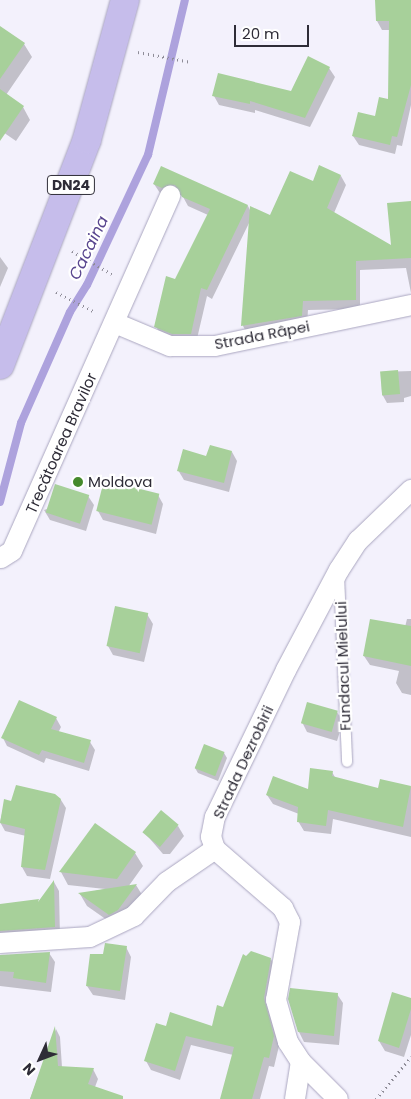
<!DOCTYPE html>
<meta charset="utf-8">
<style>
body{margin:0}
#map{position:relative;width:411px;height:1099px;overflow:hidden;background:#f3f1fc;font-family:Poppins,sans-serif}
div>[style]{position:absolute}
.shadow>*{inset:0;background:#0003}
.stream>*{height:8px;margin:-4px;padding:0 4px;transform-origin:4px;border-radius:4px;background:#ada2dd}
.building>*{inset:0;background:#a7d09a;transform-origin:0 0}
.path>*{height:3px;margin-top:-1.5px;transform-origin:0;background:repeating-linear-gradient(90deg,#8f8d98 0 1px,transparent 0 5px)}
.roads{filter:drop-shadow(0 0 1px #aaa6c0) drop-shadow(0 0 1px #aaa6c0)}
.lane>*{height:10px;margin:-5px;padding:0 5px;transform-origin:5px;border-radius:5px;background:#fff}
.street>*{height:20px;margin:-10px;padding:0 10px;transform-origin:10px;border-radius:10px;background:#fff}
.primary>*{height:28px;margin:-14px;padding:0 14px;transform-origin:14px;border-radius:14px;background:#c6bdeb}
.dots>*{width:14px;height:14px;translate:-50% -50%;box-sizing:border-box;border:2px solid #fff;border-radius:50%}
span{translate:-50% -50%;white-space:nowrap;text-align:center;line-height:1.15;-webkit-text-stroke:4.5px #fff;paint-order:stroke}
.shield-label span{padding:1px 4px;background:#fff;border:1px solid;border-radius:4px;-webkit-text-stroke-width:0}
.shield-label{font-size:14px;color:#2e2c37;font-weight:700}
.street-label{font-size:15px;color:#2e2c37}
.poi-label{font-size:15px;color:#2e2c37}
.left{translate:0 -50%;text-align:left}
.water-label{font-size:16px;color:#59468f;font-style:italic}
.north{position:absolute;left:15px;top:1034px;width:50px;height:50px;-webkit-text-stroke:4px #fff;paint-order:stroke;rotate:227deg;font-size:14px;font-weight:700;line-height:20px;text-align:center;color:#2e2c37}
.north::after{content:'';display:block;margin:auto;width:18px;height:22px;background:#2e2c37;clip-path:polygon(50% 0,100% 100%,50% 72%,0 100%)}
.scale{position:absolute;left:234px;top:25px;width:75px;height:22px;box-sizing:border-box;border:2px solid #2e2c37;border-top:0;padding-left:6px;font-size:15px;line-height:18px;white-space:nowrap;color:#2e2c37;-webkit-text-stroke:4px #fff;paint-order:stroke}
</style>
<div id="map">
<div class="shadow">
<div style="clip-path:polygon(376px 0,411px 0,411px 105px,402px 146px,397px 145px,395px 154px,359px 145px,353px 136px,375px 118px,390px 100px,390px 30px,382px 30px,377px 21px)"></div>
<div style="clip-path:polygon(0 27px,24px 44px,32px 57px,6px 95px,23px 107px,30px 120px,16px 141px,0 130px)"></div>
<div style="clip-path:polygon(329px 68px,335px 77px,310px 127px,255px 110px,255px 113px,219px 105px,214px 96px,292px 92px)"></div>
<div style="clip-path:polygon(161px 168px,248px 206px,251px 212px,271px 217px,313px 183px,341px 176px,346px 185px,334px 213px,393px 247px,411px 202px,411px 293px,406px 268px,360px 270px,360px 309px,308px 310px,307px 325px,248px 335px,243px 326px,250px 221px,212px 299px,207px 296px,196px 343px,161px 336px,156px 326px,208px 215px,188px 206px,182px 195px,168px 197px,160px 193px,154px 184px)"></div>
<div style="clip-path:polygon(0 257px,8px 268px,0 287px)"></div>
<div style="clip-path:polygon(411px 371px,411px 396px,404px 398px,404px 402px,387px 403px,382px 394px,381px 372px)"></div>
<div style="clip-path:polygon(232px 452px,237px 461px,229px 492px,184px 480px,178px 470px,207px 457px)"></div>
<div style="clip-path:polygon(158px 495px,163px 504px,156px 534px,103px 520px,98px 511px)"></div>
<div style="clip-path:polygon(88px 496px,94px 505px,86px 531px,50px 520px,44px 510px)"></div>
<div style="clip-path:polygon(147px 614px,153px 624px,144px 662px,113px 655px,108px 646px)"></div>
<div style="clip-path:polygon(407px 619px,411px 619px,411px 695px,402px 693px,396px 683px,399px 671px,370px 665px,364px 656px,405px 627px)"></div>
<div style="clip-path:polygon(337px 712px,343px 722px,337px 741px,307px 732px,302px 722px)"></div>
<div style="clip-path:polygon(56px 718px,61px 727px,58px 733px,90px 742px,95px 750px,89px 771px,46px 758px,44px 763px,7px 746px,3px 738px)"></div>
<div style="clip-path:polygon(205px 745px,224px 753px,227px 758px,218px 781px,198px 773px,195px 768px)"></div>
<div style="clip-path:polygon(332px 772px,336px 779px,379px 789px,381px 780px,411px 787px,411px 837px,333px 819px,331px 834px,304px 831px,298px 821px,299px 814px,273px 804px,267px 795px,309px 791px)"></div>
<div style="clip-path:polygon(61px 800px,66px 808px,50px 879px,27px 876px,22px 867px,26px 836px,5px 831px,0 822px,5px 801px)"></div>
<div style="clip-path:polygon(178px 826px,184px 836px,170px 854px,163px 854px,144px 832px)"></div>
<div style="clip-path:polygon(135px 853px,143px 866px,128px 887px,136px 885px,144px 898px,117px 927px,87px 906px,80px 894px,105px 889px,68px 885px,61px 872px)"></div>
<div style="clip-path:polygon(54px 882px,59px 891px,60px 937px,0 943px,0 906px,40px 902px)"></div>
<div style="clip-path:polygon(126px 947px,131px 957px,125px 1000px,93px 995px,87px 986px,92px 954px,104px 956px)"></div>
<div style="clip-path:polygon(49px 953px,55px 962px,51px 992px,0 986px,0 956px)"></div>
<div style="clip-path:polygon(271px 959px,276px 969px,269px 1009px,279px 1046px,274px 1067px,269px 1066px,260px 1099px,221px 1099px,233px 1055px,191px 1045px,180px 1080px,151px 1070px,146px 1061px,167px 1027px,213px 1027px,224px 1008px)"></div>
<div style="clip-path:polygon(337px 994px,343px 1003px,339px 1045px,304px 1042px,299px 1032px)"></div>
<div style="clip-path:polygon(411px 999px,411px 1035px,404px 1057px,385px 1051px,379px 1041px)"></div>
<div style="clip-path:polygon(56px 1029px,60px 1037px,62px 1067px,93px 1069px,98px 1079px,95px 1087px,104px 1099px,30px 1099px)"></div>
</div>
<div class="stream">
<div style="left:0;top:502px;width:82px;rotate:-75.1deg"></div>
<div style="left:21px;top:423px;width:121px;rotate:-66.2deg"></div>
<div style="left:70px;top:312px;width:32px;rotate:-58deg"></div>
<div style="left:87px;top:285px;width:144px;rotate:-64.9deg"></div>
<div style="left:148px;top:155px;width:159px;rotate:-76.6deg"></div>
</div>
<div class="building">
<div style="clip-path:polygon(375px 0,411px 0,411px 85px,397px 137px,392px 136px,390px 145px,352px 136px,358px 112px,375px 116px,379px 97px,388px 99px,389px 21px,376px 21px)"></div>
<div style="clip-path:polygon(0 26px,25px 43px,0 79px)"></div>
<div style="clip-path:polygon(308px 56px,330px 67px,305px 118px,250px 101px,250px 104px,212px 96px,218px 73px,291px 91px)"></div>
<div style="clip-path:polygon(0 89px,24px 106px,0 141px)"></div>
<div style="clip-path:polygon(319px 165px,341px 175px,327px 208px,391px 245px,387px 203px,411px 201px,411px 258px,356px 261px,356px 300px,303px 301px,302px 316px,241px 326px,250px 206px,270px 215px,290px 171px,313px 181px)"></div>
<div style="clip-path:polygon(161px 166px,248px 205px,207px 290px,201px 288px,191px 334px,172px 334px,154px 327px,166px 276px,175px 279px,210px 209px,182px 197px,175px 185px,162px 188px,153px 184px)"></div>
<div style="left:398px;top:370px;width:24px;height:18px;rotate:85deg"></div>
<div style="clip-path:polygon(210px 445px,232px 451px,224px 483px,177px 471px,183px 449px,206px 456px)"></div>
<div style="left:104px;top:480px;width:57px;height:32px;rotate:14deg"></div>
<div style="left:55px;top:484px;width:36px;height:30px;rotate:18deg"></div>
<div style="left:115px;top:606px;width:34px;height:41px;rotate:12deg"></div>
<div style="clip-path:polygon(370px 619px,411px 626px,411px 666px,363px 656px)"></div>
<div style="clip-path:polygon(19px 700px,57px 717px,51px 729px,91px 740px,84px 763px,42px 750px,39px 755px,1px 738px)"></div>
<div style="left:307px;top:702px;width:32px;height:22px;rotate:16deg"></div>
<div style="left:204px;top:744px;width:22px;height:26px;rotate:21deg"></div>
<div style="clip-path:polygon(310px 768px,333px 771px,332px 776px,378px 788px,380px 779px,411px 786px,403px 827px,328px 810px,326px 826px,297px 822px,298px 807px,266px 795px,273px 776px,308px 789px)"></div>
<div style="clip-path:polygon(16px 785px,55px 794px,61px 799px,45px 870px,21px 867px,25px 829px,0 823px,4px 799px,11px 801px)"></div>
<div style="left:161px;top:810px;width:23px;height:29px;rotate:40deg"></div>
<div style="clip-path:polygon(95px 823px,136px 852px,117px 879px,59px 872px)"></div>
<div style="clip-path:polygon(54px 880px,55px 927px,0 931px,0 904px,39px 899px,38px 902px)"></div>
<div style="clip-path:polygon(137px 884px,118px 910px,109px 915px,78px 893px)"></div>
<div style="clip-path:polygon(105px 943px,127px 946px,120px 991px,86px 986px,90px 954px,103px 954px)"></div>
<div style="clip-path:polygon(251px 951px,271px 958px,264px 998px,274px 1036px,269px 1058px,264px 1057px,252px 1099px,220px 1099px,234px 1047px,186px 1036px,175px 1071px,144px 1061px,156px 1023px,166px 1026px,170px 1012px,212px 1026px,217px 1005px,223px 1007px,243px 954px,246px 956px)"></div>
<div style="clip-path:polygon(50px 952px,46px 983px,13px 978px,14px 972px,0 971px,0 955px)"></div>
<div style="clip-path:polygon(290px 988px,338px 993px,334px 1036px,298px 1032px,288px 999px)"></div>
<div style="clip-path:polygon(392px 992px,411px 998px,411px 1009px,399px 1048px,378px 1041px)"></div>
<div style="clip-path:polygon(55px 1026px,58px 1066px,94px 1068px,88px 1084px,123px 1096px,123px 1099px,30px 1099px)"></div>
</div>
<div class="path">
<div style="left:138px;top:52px;width:54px;rotate:10.7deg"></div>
<div style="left:72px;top:251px;width:46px;rotate:29.9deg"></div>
<div style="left:56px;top:292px;width:44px;rotate:27.1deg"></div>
<div style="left:376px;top:1099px;width:55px;rotate:-50.2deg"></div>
</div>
<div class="roads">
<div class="lane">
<div style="left:339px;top:576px;width:186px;rotate:87.5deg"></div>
</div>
<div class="street">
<div style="left:115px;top:323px;width:60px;rotate:22.7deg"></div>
<div style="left:170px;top:346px;width:45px"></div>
<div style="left:215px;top:346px;width:200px;rotate:-11.8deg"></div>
<div style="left:1px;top:558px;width:13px;rotate:-32deg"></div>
<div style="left:12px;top:551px;width:389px;rotate:-66deg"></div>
<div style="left:0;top:943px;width:90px;rotate:-3.8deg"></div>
<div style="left:90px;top:937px;width:49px;rotate:-25.5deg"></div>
<div style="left:134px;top:916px;width:47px;rotate:-45.9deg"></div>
<div style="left:167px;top:882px;width:58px;rotate:-34.5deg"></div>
<div style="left:301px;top:1062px;width:52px;rotate:45deg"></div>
<div style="left:295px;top:1099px;width:37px;rotate:-81deg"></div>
<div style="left:301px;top:1062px;width:24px;rotate:-123deg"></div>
<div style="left:288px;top:1042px;width:44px;rotate:-105.9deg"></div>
<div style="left:276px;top:1000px;width:79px;rotate:-79.8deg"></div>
<div style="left:290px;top:922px;width:16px;rotate:-117deg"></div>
<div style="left:283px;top:908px;width:90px;rotate:-139.1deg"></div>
<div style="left:215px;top:849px;width:13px;rotate:-108deg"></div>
<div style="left:211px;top:837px;width:20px;rotate:-79deg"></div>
<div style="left:215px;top:817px;width:163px;rotate:-64.2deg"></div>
<div style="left:286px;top:670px;width:113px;rotate:-62.1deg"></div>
<div style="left:339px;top:570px;width:35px;rotate:-57deg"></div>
<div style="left:358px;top:541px;width:74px;rotate:-43.9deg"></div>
</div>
<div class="primary">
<div style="left:0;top:365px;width:242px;rotate:-68.9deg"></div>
<div style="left:87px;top:139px;width:144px;rotate:-74.7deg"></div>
</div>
</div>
<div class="dots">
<div style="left:78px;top:482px;background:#45892c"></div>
</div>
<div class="shield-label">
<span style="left:71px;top:185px">DN24</span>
</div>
<div class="street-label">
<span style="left:262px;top:335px;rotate:-11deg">Strada Râpei</span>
<span style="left:61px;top:443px;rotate:-66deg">Trecătoarea Bravilor</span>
<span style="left:343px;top:666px;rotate:-92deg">Fundacul Mielului</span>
<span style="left:243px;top:762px;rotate:-65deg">Strada Dezrobirii</span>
</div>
<div class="poi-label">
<span class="left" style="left:88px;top:482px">Moldova</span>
</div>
<div class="water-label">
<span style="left:89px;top:248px;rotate:-64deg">Cacaina</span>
</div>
<div class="north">N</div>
<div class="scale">20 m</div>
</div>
